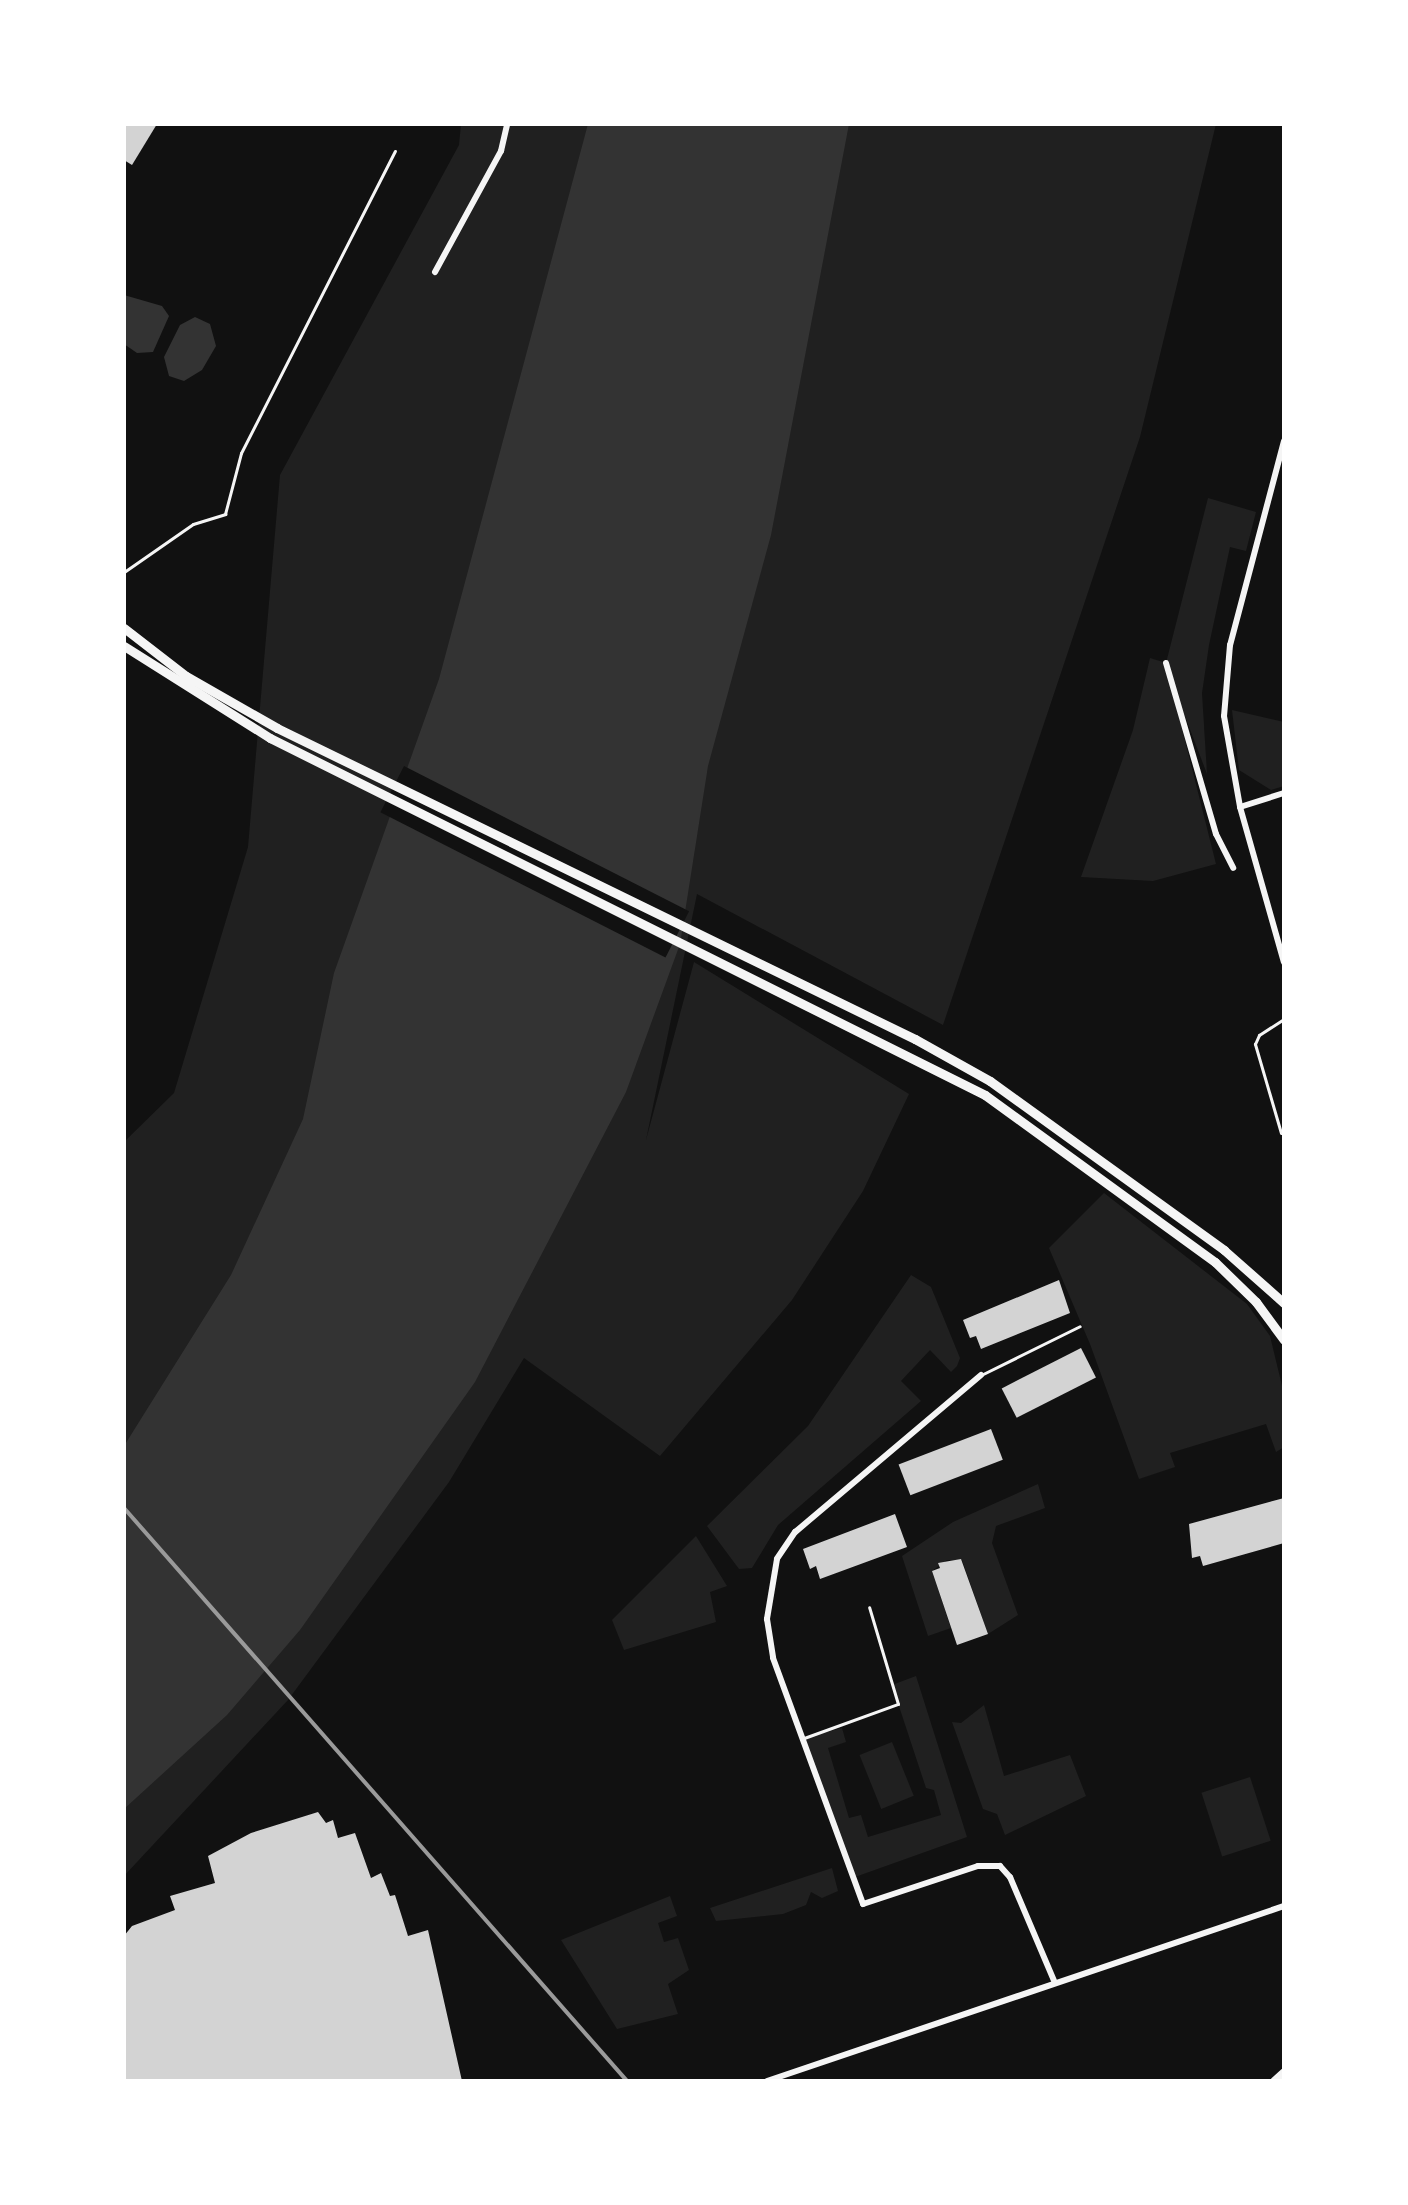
<!DOCTYPE html>
<style>
body{margin:0}
#map{position:relative;width:1408px;height:2205px;overflow:hidden;background:#111;font-family:Raleway,sans-serif}
div>[style]{position:absolute}
.green>*{inset:0;background:#202020;transform-origin:0 0}
.water>*{inset:0;background:#333}
.pier>*{inset:0;background:#111;transform-origin:0 0}
.building>*{inset:0;background:#d3d3d3;transform-origin:0 0}
.service>*{height:3px;margin:-1.5px;padding:0 1.5px;transform-origin:1.5px;border-radius:1.5px;background:#f5f5f5}
.minor>*{height:6px;margin:-3px;padding:0 3px;transform-origin:3px;border-radius:3px;background:#f5f5f5}
.primary>*{height:9px;margin:-4.5px;padding:0 4.5px;transform-origin:4.5px;border-radius:4.5px;background:#f5f5f5}
.rail>*{height:4px;margin:-2px;padding:0 2px;transform-origin:2px;border-radius:2px;background:#9a9a9a}
span{translate:-50% -50%;white-space:nowrap;text-align:center;line-height:1.15;-webkit-text-stroke:8px #fff;paint-order:stroke}
.frame{position:absolute;inset:0;border:126px solid #fff;pointer-events:none}
</style>
<div id="map">
<div class="green">
<div style="clip-path:polygon(461px 124px,1216px 124px,1140px 437px,943px 1025px,697px 894px,646px 1140px,694px 962px,909px 1094px,863px 1191px,792px 1300px,660px 1456px,524px 1358px,449px 1482px,288px 1700px,124px 1876px,124px 1142px,174px 1093px,248px 847px,280px 475px,459px 145px)"></div>
<div style="clip-path:polygon(1208px 498px,1256px 512px,1246px 551px,1230px 547px,1209px 645px,1202px 693px,1207px 774px,1167px 669px,1216px 864px,1153px 881px,1081px 877px,1133px 730px,1150px 658px,1166px 663px)"></div>
<div style="clip-path:polygon(1232px 710px,1284px 722px,1284px 786px,1271px 790px,1239px 770px)"></div>
<div style="clip-path:polygon(1104px 1193px,1247px 1304px,1270px 1336px,1284px 1394px,1284px 1447px,1276px 1452px,1266px 1424px,1170px 1453px,1175px 1467px,1139px 1479px,1090px 1344px,1049px 1248px)"></div>
<div style="clip-path:polygon(911px 1275px,931px 1287px,960px 1358px,957px 1366px,951px 1372px,930px 1350px,901px 1381px,921px 1401px,778px 1525px,752px 1568px,739px 1569px,707px 1526px,808px 1426px)"></div>
<div style="clip-path:polygon(1038px 1484px,1045px 1508px,996px 1526px,992px 1543px,1018px 1615px,988px 1634px,962px 1560px,947px 1560px,932px 1571px,951px 1628px,928px 1636px,902px 1556px,953px 1522px)"></div>
<div style="clip-path:polygon(696px 1536px,727px 1586px,710px 1592px,716px 1622px,624px 1650px,612px 1620px)"></div>
<div style="clip-path:polygon(916px 1676px,967px 1837px,855px 1877px,804px 1738px,842px 1728px,846px 1742px,828px 1748px,849px 1818px,861px 1815px,868px 1837px,941px 1815px,934px 1790px,926px 1788px,892px 1685px)"></div>
<div style="clip-path:polygon(984px 1705px,1004px 1776px,1070px 1755px,1086px 1796px,1005px 1835px,997px 1814px,983px 1809px,952px 1722px,961px 1723px)"></div>
<div style="left:892px;top:1742px;width:58px;height:35px;rotate:68deg"></div>
<div style="left:1250px;top:1777px;width:67px;height:51px;rotate:72deg"></div>
<div style="clip-path:polygon(832px 1868px,838px 1891px,822px 1898px,811px 1892px,806px 1905px,783px 1914px,716px 1921px,710px 1908px)"></div>
<div style="clip-path:polygon(670px 1896px,677px 1916px,658px 1923px,664px 1942px,678px 1938px,689px 1970px,668px 1984px,678px 2014px,617px 2029px,561px 1940px)"></div>
</div>
<div class="water">
<div style="clip-path:polygon(588px 124px,849px 124px,771px 535px,708px 766px,680px 944px,626px 1092px,475px 1382px,300px 1630px,227px 1715px,124px 1809px,124px 1446px,231px 1275px,303px 1119px,334px 973px,439px 679px)"></div>
<div style="clip-path:polygon(124px 295px,162px 306px,169px 316px,153px 352px,137px 353px,124px 344px)"></div>
<div style="clip-path:polygon(195px 317px,210px 324px,216px 346px,202px 370px,184px 381px,169px 376px,164px 357px,180px 325px)"></div>
</div>
<div class="pier">
<div style="left:404px;top:766px;width:320px;height:52px;rotate:27deg"></div>
</div>
<div class="building">
<div style="clip-path:polygon(124px 124px,157px 124px,132px 165px,124px 160px)"></div>
<div style="clip-path:polygon(1059px 1280px,1070px 1313px,981px 1349px,976px 1336px,970px 1338px,963px 1320px)"></div>
<div style="left:1081px;top:1348px;width:33px;height:89px;rotate:63deg"></div>
<div style="left:991px;top:1429px;width:33px;height:99px;rotate:69deg"></div>
<div style="clip-path:polygon(1284px 1498px,1284px 1543px,1203px 1566px,1200px 1556px,1192px 1558px,1189px 1524px)"></div>
<div style="clip-path:polygon(895px 1514px,907px 1547px,820px 1579px,816px 1566px,810px 1569px,803px 1549px)"></div>
<div style="clip-path:polygon(961px 1559px,988px 1634px,957px 1645px,932px 1571px,940px 1568px,938px 1563px)"></div>
<div style="clip-path:polygon(318px 1812px,326px 1823px,333px 1820px,338px 1838px,355px 1833px,371px 1878px,381px 1873px,390px 1896px,395px 1895px,408px 1936px,428px 1930px,462px 2081px,124px 2081px,124px 1936px,132px 1926px,175px 1910px,170px 1896px,215px 1883px,208px 1856px,251px 1833px)"></div>
</div>
<div class="service">
<div style="left:124px;top:572px;width:84px;rotate:-34.8deg"></div>
<div style="left:193px;top:524px;width:34px;rotate:-17deg"></div>
<div style="left:225px;top:514px;width:63px;rotate:-75.3deg"></div>
<div style="left:241px;top:453px;width:339px;rotate:-63deg"></div>
<div style="left:1281px;top:1133px;width:93px;rotate:-106.3deg"></div>
<div style="left:1255px;top:1044px;width:10px;rotate:-66deg"></div>
<div style="left:1259px;top:1035px;width:30px;rotate:-33deg"></div>
<div style="left:981px;top:1375px;width:110px;rotate:-26.3deg"></div>
<div style="left:804px;top:1738px;width:100px;rotate:-19.9deg"></div>
<div style="left:898px;top:1704px;width:101px;rotate:-106.6deg"></div>
</div>
<div class="minor">
<div style="left:435px;top:272px;width:138px;rotate:-61.4deg"></div>
<div style="left:501px;top:151px;width:28px;rotate:-77deg"></div>
<div style="left:1284px;top:441px;width:211px;rotate:104.8deg"></div>
<div style="left:1230px;top:645px;width:71px;rotate:94.8deg"></div>
<div style="left:1224px;top:716px;width:92px;rotate:80deg"></div>
<div style="left:1240px;top:807px;width:161px;rotate:74.2deg"></div>
<div style="left:1166px;top:663px;width:178px;rotate:73.7deg"></div>
<div style="left:1216px;top:834px;width:38px;rotate:63deg"></div>
<div style="left:1240px;top:807px;width:46px;rotate:-17.7deg"></div>
<div style="left:981px;top:1375px;width:243px;rotate:139.8deg"></div>
<div style="left:795px;top:1532px;width:32px;rotate:124deg"></div>
<div style="left:777px;top:1559px;width:61px;rotate:99.5deg"></div>
<div style="left:767px;top:1619px;width:39px;rotate:81deg"></div>
<div style="left:773px;top:1658px;width:262px;rotate:69.9deg"></div>
<div style="left:863px;top:1904px;width:121px;rotate:-18.3deg"></div>
<div style="left:978px;top:1866px;width:22px"></div>
<div style="left:1000px;top:1866px;width:15px;rotate:48deg"></div>
<div style="left:1010px;top:1877px;width:115px;rotate:67deg"></div>
<div style="left:767px;top:2081px;width:546px;rotate:-18.7deg"></div>
</div>
<div class="primary">
<div style="left:124px;top:628px;width:78px;rotate:37.7deg"></div>
<div style="left:186px;top:676px;width:105px;rotate:29.7deg"></div>
<div style="left:277px;top:728px;width:710px;rotate:25.99deg"></div>
<div style="left:915px;top:1039px;width:86px;rotate:29.2deg"></div>
<div style="left:990px;top:1081px;width:289px;rotate:35.8deg"></div>
<div style="left:1224px;top:1250px;width:80px;rotate:41.5deg"></div>
<div style="left:124px;top:646px;width:173px;rotate:32.2deg"></div>
<div style="left:270px;top:738px;width:799px;rotate:26.53deg"></div>
<div style="left:985px;top:1095px;width:284px;rotate:36deg"></div>
<div style="left:1215px;top:1262px;width:57px;rotate:44.3deg"></div>
<div style="left:1256px;top:1302px;width:47px;rotate:53.6deg"></div>
<div style="left:1274px;top:2081px;width:13px;rotate:-42deg"></div>
</div>
<div class="rail">
<div style="left:124px;top:1508px;width:762px;rotate:48.72deg"></div>
</div>
<div class="frame"></div>
</div>
